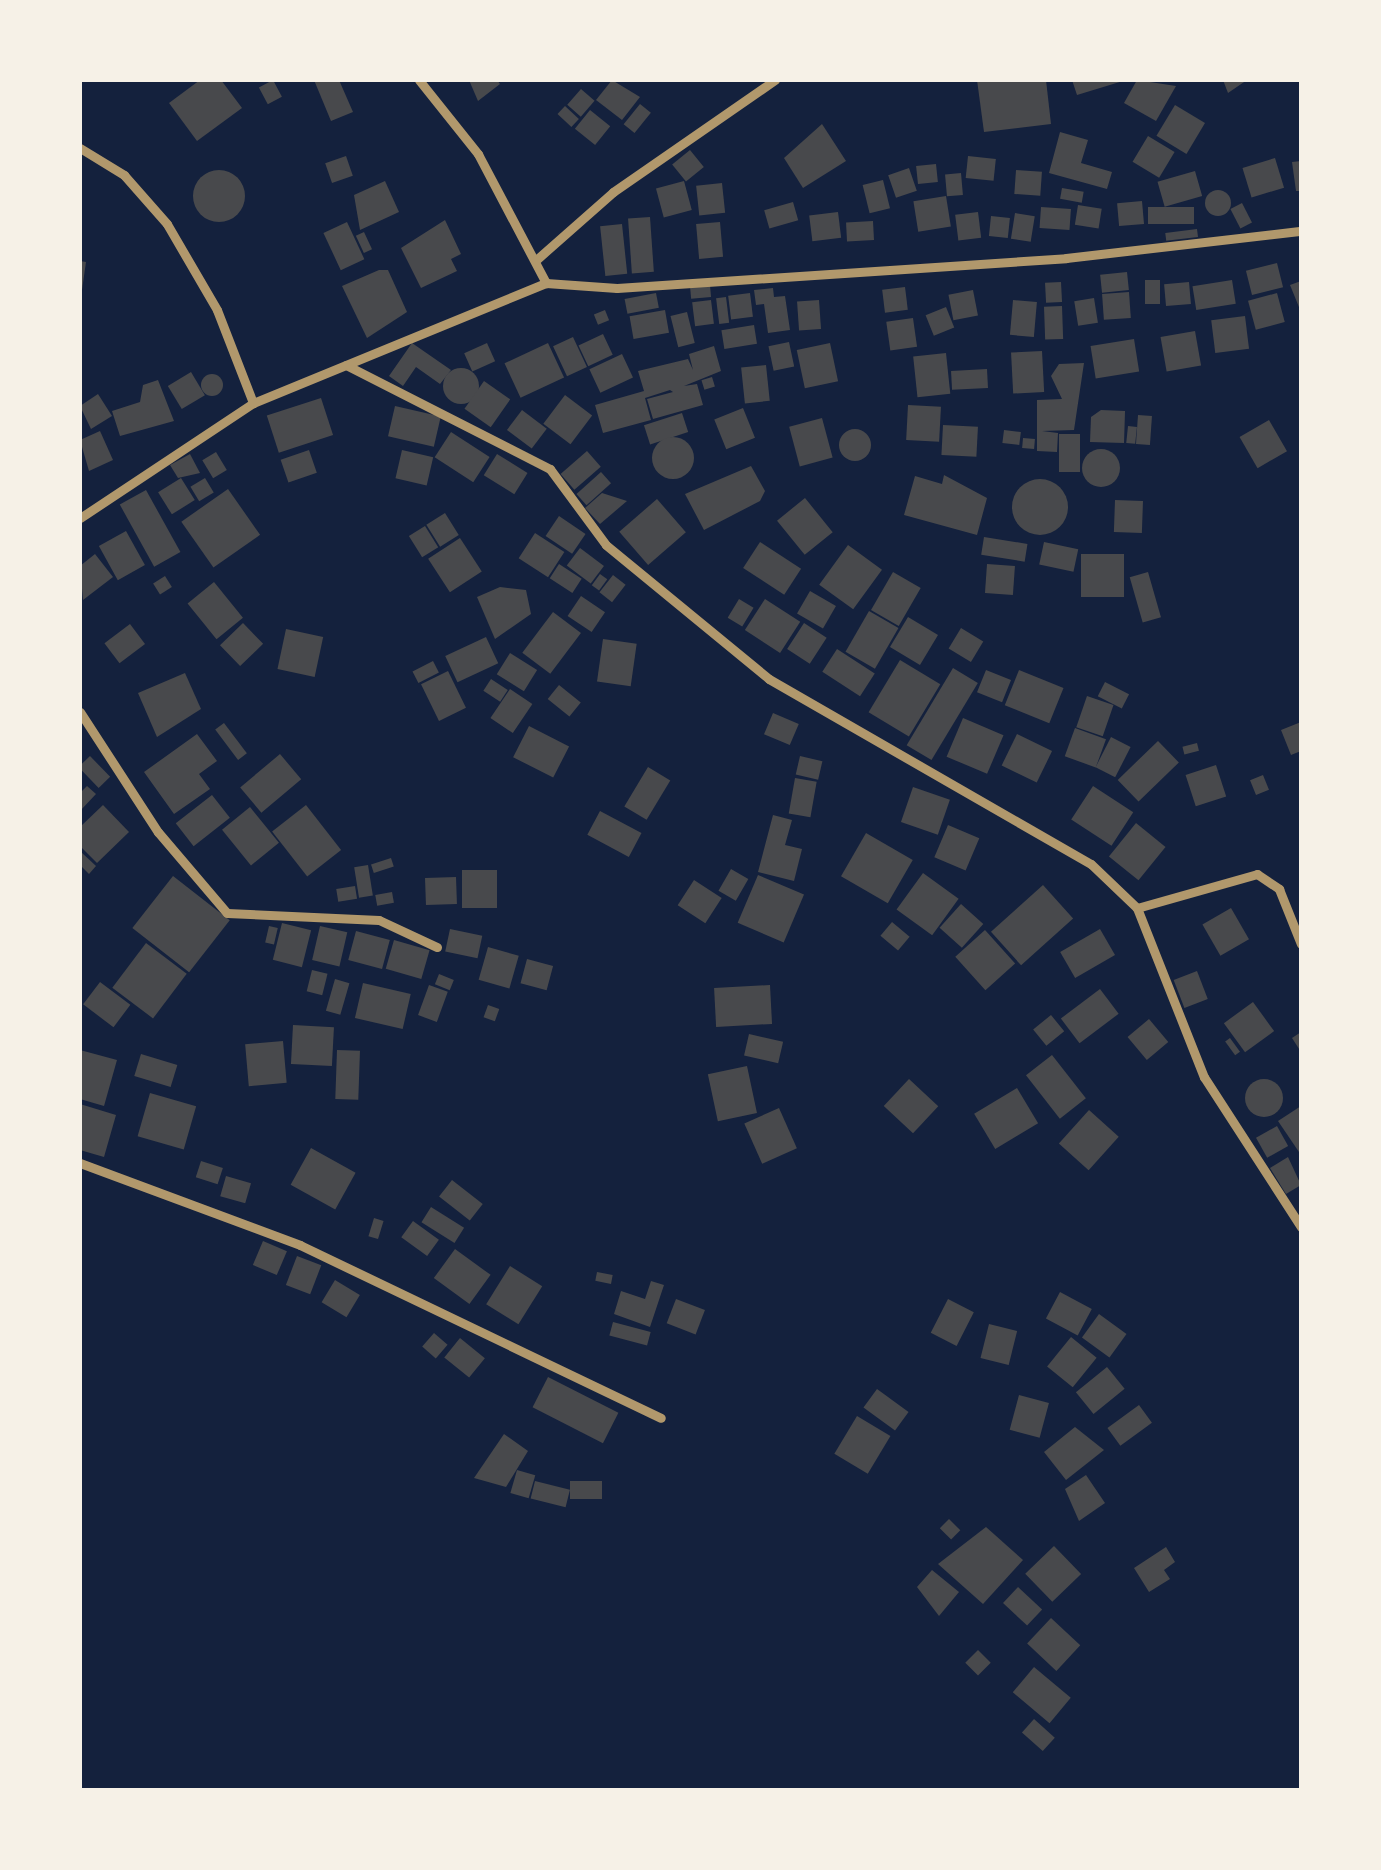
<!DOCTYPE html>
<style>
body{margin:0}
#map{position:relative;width:1381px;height:1870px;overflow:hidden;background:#14213d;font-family:Merriweather,serif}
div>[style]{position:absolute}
.building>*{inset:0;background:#48494c;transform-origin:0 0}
.round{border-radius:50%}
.minor>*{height:9px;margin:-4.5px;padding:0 4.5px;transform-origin:4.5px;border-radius:4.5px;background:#b1986c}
span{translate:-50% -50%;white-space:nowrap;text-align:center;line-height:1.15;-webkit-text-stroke:8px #f6f1e7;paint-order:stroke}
.frame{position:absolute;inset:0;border:82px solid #f6f1e7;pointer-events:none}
</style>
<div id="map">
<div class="building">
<div style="clip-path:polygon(200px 80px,221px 80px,242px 108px,197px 141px,169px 103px)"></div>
<div style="left:273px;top:80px;width:19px;height:16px;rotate:62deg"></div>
<div style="clip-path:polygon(314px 80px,339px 80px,353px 112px,331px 121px)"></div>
<div style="clip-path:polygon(469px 80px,497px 80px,500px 84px,478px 101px)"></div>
<div style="clip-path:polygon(612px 80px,640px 97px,622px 120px,596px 100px)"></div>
<div style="clip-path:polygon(977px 80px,1046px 80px,1051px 124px,984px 132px)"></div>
<div style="clip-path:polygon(1072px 80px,1123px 80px,1123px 81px,1077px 95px)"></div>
<div style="clip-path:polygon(1137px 80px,1176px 86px,1156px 121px,1124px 103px)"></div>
<div style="clip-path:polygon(1223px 80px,1247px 80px,1228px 93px)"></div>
<div style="left:581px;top:89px;width:18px;height:21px;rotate:41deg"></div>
<div style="left:640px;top:104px;width:14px;height:26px;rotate:39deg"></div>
<div style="left:1175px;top:105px;width:35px;height:36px;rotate:31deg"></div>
<div style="left:565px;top:106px;width:19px;height:11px;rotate:43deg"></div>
<div style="left:590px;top:110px;width:26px;height:24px;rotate:39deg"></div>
<div style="clip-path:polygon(822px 124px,846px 161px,803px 188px,784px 158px)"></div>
<div style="clip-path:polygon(1060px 132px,1088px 140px,1081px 163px,1112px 172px,1107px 189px,1049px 173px)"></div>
<div style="left:1148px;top:136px;width:31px;height:30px;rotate:31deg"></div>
<div style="left:690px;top:150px;width:22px;height:23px;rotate:51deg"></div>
<div style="left:346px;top:156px;width:21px;height:22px;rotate:71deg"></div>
<div style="left:968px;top:156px;width:28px;height:22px;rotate:6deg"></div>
<div style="left:1275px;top:158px;width:31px;height:34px;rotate:73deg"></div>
<div style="clip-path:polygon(1301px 161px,1301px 191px,1296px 191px,1292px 162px)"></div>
<div style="left:936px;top:164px;width:18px;height:20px;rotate:84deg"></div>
<div style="left:909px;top:168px;width:24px;height:22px;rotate:71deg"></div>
<div style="left:1016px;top:170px;width:26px;height:24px;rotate:4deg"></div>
<div class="round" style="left:193px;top:170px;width:52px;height:52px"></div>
<div style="left:1195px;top:171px;width:26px;height:39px;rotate:74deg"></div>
<div style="left:961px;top:173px;width:22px;height:16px;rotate:85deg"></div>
<div style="left:883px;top:180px;width:29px;height:21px;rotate:76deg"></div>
<div style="clip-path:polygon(385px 181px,399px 212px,360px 230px,354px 195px)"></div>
<div style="left:684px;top:181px;width:30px;height:29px;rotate:75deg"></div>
<div style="left:722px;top:183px;width:30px;height:26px;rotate:84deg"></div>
<div style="left:1062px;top:188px;width:22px;height:11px;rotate:10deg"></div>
<div class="round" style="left:1205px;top:190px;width:26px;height:26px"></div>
<div style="left:946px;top:196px;width:31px;height:33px;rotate:81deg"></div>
<div style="left:1142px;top:201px;width:23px;height:25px;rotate:85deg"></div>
<div style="left:793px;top:202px;width:19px;height:30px;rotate:74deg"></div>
<div style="left:1242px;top:203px;width:22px;height:13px;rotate:63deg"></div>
<div style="left:1078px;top:205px;width:24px;height:20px;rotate:9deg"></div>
<div style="left:1041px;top:207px;width:30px;height:21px;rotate:4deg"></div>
<div style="left:1194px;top:207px;width:17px;height:46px;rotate:90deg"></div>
<div style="left:838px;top:212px;width:26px;height:29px;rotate:83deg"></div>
<div style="left:978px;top:212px;width:26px;height:23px;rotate:83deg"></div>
<div style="left:1015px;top:213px;width:20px;height:26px;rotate:9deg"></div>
<div style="left:991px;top:216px;width:19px;height:20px;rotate:6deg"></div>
<div style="left:650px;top:217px;width:55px;height:22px;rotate:86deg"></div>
<div style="clip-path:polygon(445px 220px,461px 254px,451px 259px,457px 271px,421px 288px,401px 248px)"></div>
<div style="left:873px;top:221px;width:19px;height:27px;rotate:87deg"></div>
<div style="left:347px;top:222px;width:41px;height:26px;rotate:65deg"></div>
<div style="left:720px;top:222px;width:35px;height:24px;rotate:85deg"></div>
<div style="left:622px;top:224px;width:50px;height:22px;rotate:84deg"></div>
<div style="left:1197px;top:229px;width:8px;height:32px;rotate:83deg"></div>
<div style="left:364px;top:232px;width:19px;height:9px;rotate:65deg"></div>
<div style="clip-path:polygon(80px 261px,86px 262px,82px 290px,80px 290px)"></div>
<div style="left:1277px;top:263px;width:25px;height:32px;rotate:76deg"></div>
<div style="clip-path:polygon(379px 270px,388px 270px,407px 312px,367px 338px,342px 286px)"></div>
<div style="left:1127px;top:272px;width:18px;height:27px;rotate:84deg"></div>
<div style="left:1145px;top:280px;width:15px;height:24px"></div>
<div style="left:1232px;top:280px;width:24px;height:40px;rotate:81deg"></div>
<div style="clip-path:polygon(1301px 281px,1301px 312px,1290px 285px)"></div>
<div style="left:1061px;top:282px;width:20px;height:16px;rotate:87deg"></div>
<div style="left:1189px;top:282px;width:22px;height:25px;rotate:85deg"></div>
<div style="left:710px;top:285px;width:12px;height:20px;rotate:85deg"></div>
<div style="left:905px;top:287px;width:23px;height:23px;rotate:83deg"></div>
<div style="clip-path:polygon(773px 288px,774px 297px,785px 296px,790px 330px,768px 333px,764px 304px,756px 305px,754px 290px)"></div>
<div style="left:973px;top:290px;width:26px;height:25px;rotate:79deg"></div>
<div style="left:1129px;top:292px;width:26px;height:27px;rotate:86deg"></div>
<div style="left:656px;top:293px;width:15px;height:32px;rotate:79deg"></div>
<div style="left:750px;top:293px;width:24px;height:22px;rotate:83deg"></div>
<div style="left:1277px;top:293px;width:30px;height:30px;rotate:75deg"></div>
<div style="left:726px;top:297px;width:26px;height:10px;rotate:83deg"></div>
<div style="left:1094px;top:298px;width:25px;height:20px;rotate:81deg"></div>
<div style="left:711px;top:300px;width:24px;height:19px;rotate:83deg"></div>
<div style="left:819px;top:300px;width:29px;height:22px;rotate:86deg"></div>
<div style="left:1013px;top:300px;width:24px;height:35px;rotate:5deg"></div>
<div style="left:1062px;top:306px;width:33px;height:18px;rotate:88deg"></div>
<div style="left:946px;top:307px;width:22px;height:22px;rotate:68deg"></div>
<div style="left:605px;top:310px;width:11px;height:12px;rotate:68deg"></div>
<div style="left:665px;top:310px;width:23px;height:36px;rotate:80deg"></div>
<div style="left:687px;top:312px;width:32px;height:17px;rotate:76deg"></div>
<div style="left:1245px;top:316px;width:33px;height:34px;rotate:83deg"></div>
<div style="left:913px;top:318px;width:29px;height:27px;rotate:82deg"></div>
<div style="left:754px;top:325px;width:19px;height:33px;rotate:81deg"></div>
<div style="left:1195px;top:331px;width:35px;height:35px;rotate:80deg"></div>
<div style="left:603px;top:334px;width:23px;height:27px;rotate:65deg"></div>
<div style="left:573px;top:337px;width:33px;height:22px;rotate:65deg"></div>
<div style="left:1134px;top:339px;width:33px;height:44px;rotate:81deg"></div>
<div style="left:789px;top:342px;width:25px;height:21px;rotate:78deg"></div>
<div style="clip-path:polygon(412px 343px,451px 370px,440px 384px,416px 367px,403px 386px,389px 376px)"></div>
<div style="left:487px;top:343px;width:20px;height:25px;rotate:66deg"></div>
<div style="left:548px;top:343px;width:38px;height:48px;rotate:65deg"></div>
<div style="left:830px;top:343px;width:39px;height:34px;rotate:78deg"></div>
<div style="clip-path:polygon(714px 346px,721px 371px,684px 386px,697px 384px,703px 405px,653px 419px,647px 399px,673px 392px,670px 390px,645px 398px,651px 420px,603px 433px,595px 405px,644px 391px,638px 371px,688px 359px,693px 370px,689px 354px)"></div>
<div style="left:1042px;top:351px;width:41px;height:31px;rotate:87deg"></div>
<div style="left:946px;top:353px;width:41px;height:33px;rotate:84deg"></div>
<div style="left:622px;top:354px;width:26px;height:36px;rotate:65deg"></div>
<div style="clip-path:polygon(1084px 363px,1074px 430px,1042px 431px,1058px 433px,1057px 452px,1037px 451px,1037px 400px,1062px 399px,1051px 376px,1059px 364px)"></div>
<div style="left:766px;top:365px;width:36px;height:25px;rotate:84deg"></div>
<div class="round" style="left:443px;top:368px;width:36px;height:36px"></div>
<div style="left:987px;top:369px;width:19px;height:36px;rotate:87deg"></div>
<div style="left:191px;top:372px;width:27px;height:27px;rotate:59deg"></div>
<div class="round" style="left:201px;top:374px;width:22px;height:22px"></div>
<div style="left:712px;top:377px;width:10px;height:11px;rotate:73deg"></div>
<div style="clip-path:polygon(158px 380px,174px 421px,120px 436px,112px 411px,140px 402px,143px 385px)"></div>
<div style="left:484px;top:381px;width:32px;height:34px;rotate:35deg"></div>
<div style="clip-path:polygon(98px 394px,112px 416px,91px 429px,80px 406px)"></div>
<div style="left:565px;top:395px;width:34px;height:36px;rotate:37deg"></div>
<div style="left:321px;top:398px;width:39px;height:57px;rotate:72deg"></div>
<div style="left:908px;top:405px;width:33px;height:35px;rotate:3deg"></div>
<div style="left:395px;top:406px;width:47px;height:31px;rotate:13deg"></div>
<div style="left:743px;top:408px;width:32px;height:31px;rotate:68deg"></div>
<div style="left:522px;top:410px;width:31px;height:25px;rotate:37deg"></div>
<div style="clip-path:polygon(1101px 410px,1125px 411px,1124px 443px,1090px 442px,1091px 417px)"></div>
<div style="left:682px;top:413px;width:20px;height:40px;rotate:72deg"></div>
<div style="left:1138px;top:415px;width:14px;height:29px;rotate:4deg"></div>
<div style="left:822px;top:418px;width:41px;height:34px;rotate:75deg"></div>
<div style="left:1269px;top:420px;width:36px;height:34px;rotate:60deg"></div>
<div style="left:943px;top:425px;width:35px;height:30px;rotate:3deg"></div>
<div style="left:1128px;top:426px;width:9px;height:17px;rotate:6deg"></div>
<div class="round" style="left:839px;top:429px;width:32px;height:32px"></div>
<div style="left:1004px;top:430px;width:17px;height:13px;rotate:7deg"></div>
<div style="clip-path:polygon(100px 431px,113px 460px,89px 471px,80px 440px)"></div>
<div style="left:451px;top:432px;width:46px;height:30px;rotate:33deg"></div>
<div style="left:1059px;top:434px;width:21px;height:38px"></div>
<div class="round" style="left:652px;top:437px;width:42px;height:42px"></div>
<div style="left:1023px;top:438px;width:12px;height:10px;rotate:5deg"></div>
<div class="round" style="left:1082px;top:449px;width:38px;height:38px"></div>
<div style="left:309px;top:450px;width:24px;height:30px;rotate:71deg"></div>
<div style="left:402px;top:450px;width:32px;height:29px;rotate:13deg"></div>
<div style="left:587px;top:451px;width:21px;height:35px;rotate:49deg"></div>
<div style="left:216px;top:452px;width:21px;height:16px;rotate:59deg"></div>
<div style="clip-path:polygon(190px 454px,200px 473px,178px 478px,170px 465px)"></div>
<div style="left:497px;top:454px;width:36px;height:25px;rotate:32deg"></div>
<div style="clip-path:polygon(751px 466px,765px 491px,760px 501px,704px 530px,685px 494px)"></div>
<div style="left:601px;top:472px;width:15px;height:33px;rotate:48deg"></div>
<div style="clip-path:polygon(944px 475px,987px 498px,977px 535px,904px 515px,915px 476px,942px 484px)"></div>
<div style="left:181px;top:478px;width:26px;height:27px;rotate:58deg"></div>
<div style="left:205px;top:478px;width:17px;height:17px;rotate:59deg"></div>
<div class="round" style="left:1012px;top:479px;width:56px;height:56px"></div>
<div style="left:228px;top:489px;width:56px;height:57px;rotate:55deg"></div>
<div style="left:146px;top:490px;width:71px;height:30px;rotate:61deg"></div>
<div style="clip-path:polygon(602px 493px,627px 501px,600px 524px,585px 508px)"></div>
<div style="left:805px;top:498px;width:44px;height:36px;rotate:51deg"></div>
<div style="left:657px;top:499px;width:44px;height:50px;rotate:49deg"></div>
<div style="left:1115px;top:500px;width:28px;height:32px;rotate:2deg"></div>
<div style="left:445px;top:513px;width:26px;height:22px;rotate:58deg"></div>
<div style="left:559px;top:516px;width:32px;height:24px;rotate:34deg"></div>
<div style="left:425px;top:526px;width:25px;height:19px;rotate:58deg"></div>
<div style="left:126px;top:531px;width:39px;height:31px;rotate:61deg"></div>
<div style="left:535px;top:533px;width:35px;height:30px;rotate:33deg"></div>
<div style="left:984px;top:537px;width:44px;height:18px;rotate:9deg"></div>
<div style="left:460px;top:538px;width:40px;height:38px;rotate:57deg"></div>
<div style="left:760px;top:542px;width:49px;height:31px;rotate:33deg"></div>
<div style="left:1044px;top:542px;width:35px;height:23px;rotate:12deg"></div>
<div style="left:848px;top:545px;width:42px;height:49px;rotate:36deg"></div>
<div style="left:580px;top:548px;width:30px;height:22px;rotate:37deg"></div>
<div style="clip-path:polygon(95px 554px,113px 577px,83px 600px,80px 566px)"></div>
<div style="left:1124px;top:554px;width:43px;height:43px;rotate:90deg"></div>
<div style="left:559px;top:564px;width:27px;height:17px;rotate:33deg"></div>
<div style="left:987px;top:564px;width:28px;height:29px;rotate:4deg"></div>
<div style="left:893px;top:572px;width:32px;height:44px;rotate:30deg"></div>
<div style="left:1148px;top:572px;width:47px;height:19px;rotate:74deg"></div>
<div style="left:600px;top:574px;width:9px;height:14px;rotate:36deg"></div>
<div style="left:613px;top:575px;width:16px;height:22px;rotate:38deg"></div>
<div style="left:165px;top:576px;width:13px;height:14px;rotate:58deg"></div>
<div style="left:214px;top:582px;width:46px;height:34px;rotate:51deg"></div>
<div style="clip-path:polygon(500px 587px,526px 590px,531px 614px,495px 639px,477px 597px)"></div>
<div style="left:810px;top:591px;width:30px;height:26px;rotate:30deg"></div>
<div style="left:581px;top:596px;width:29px;height:24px;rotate:34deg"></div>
<div style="left:739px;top:599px;width:17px;height:22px;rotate:31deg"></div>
<div style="left:765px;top:599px;width:42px;height:37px;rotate:33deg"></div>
<div style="left:869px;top:611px;width:34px;height:47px;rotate:30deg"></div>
<div style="left:553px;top:612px;width:35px;height:51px;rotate:37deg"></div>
<div style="left:908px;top:617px;width:35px;height:35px;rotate:31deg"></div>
<div style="left:243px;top:623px;width:29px;height:32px;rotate:46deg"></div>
<div style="left:804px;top:623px;width:27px;height:31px;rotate:33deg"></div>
<div style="left:130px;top:624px;width:25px;height:32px;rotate:53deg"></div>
<div style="left:961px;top:628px;width:26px;height:24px;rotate:31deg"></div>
<div style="left:286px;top:629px;width:38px;height:41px;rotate:12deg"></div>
<div style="left:486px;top:637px;width:29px;height:45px;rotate:65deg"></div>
<div style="left:603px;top:639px;width:34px;height:43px;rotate:8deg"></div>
<div style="left:837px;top:649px;width:45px;height:27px;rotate:33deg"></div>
<div style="left:510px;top:653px;width:32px;height:25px;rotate:32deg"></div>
<div style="left:900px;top:660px;width:47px;height:61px;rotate:31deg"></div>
<div style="left:433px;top:661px;width:13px;height:23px;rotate:63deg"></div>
<div style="left:953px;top:668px;width:29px;height:90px;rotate:31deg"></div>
<div style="left:986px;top:670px;width:27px;height:24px;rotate:22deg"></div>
<div style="left:1019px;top:670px;width:48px;height:38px;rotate:22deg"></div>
<div style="left:448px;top:671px;width:41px;height:30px;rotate:64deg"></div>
<div style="clip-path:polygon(185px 673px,201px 709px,157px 737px,138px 693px)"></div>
<div style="left:491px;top:679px;width:20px;height:14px;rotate:33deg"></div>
<div style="left:1105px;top:682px;width:27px;height:16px;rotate:27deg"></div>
<div style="left:559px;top:685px;width:28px;height:18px;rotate:39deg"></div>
<div style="left:510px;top:689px;width:27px;height:35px;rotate:34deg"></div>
<div style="left:1087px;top:696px;width:28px;height:33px;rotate:19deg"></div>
<div style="left:773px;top:713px;width:28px;height:23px;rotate:23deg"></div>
<div style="left:963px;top:718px;width:44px;height:42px;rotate:23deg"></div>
<div style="clip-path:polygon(1301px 722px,1301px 751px,1291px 755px,1281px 730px)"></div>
<div style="left:224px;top:723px;width:38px;height:11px;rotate:53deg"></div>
<div style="left:529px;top:726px;width:45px;height:35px;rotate:27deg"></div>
<div style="left:1075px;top:728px;width:33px;height:30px;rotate:20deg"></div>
<div style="clip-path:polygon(197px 734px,217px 761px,199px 774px,210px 789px,174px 814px,144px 772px)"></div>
<div style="left:1017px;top:734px;width:39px;height:35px;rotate:26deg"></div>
<div style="left:1111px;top:737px;width:22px;height:34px;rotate:27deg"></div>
<div style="left:1158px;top:741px;width:30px;height:56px;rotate:46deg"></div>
<div style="left:1197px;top:743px;width:8px;height:15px;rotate:76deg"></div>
<div style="left:280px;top:754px;width:33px;height:52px;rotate:50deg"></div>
<div style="left:90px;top:756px;width:29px;height:16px;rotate:46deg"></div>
<div style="left:800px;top:756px;width:23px;height:19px;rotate:13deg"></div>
<div style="left:1216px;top:765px;width:33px;height:32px;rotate:72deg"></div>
<div style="left:648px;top:767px;width:26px;height:46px;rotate:31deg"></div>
<div style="left:1263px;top:775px;width:16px;height:14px;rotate:68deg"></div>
<div style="left:795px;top:778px;width:22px;height:36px;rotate:10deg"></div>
<div style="clip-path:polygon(87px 786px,96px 794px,80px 811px,80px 793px)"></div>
<div style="left:1093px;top:786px;width:48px;height:40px;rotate:33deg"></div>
<div style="left:913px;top:787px;width:39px;height:37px;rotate:19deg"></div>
<div style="left:212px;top:795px;width:29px;height:46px;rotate:52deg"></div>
<div style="clip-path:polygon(103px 805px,129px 832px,97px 863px,80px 846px,80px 827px)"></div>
<div style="left:306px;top:805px;width:57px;height:43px;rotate:52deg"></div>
<div style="left:250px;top:807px;width:46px;height:36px;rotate:51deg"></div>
<div style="left:600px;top:811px;width:47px;height:27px;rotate:28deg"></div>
<div style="clip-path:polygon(773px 815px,792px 820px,785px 845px,802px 849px,794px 881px,758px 872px)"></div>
<div style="left:1136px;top:823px;width:38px;height:43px;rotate:39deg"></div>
<div style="left:948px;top:825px;width:34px;height:35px;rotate:23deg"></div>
<div style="left:866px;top:833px;width:54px;height:50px;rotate:30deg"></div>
<div style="clip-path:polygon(80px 851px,96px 866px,89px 874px,80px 865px)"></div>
<div style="left:391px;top:858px;width:9px;height:21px;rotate:72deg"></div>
<div style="left:368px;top:865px;width:31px;height:14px;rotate:81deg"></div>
<div style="left:731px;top:869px;width:20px;height:25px;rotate:30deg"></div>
<div style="left:462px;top:870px;width:35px;height:38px"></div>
<div style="left:923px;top:873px;width:44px;height:45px;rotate:36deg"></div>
<div style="left:758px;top:875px;width:50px;height:52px;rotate:23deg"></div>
<div style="left:173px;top:876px;width:72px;height:66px;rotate:38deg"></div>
<div style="left:456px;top:877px;width:27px;height:31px;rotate:88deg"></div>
<div style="left:694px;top:880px;width:33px;height:30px;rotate:33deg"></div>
<div style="left:1043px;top:885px;width:45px;height:70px;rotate:48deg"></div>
<div style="left:355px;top:886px;width:13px;height:19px;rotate:81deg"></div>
<div style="left:392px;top:892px;width:11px;height:17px;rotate:80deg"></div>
<div style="left:961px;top:904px;width:30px;height:32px;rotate:42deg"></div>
<div style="left:1231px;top:908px;width:36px;height:33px;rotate:60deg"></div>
<div style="left:892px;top:922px;width:23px;height:18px;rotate:40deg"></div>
<div style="left:282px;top:923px;width:30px;height:38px;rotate:14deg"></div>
<div style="left:269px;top:926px;width:9px;height:17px;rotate:13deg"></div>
<div style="left:320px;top:926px;width:28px;height:35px;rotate:13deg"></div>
<div style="left:450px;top:929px;width:33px;height:23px;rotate:12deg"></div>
<div style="left:1100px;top:929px;width:30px;height:46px;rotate:60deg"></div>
<div style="left:985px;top:930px;width:45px;height:40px;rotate:48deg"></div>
<div style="left:356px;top:931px;width:35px;height:30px;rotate:15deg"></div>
<div style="left:394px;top:940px;width:37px;height:30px;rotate:16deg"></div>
<div style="left:146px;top:943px;width:51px;height:56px;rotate:37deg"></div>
<div style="left:488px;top:947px;width:32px;height:34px;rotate:16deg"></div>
<div style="left:527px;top:959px;width:27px;height:25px;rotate:15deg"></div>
<div style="left:312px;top:970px;width:16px;height:22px;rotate:14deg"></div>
<div style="left:1197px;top:971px;width:30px;height:25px;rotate:69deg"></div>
<div style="left:439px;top:974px;width:16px;height:11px;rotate:22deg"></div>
<div style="left:335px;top:979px;width:15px;height:33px;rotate:16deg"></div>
<div style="left:100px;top:982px;width:38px;height:28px;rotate:37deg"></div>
<div style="left:363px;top:983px;width:49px;height:36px;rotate:13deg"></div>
<div style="left:429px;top:985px;width:20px;height:32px;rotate:20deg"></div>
<div style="left:770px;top:985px;width:39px;height:56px;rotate:87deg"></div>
<div style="left:1100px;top:989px;width:31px;height:49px;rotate:53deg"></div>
<div style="left:1253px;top:1002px;width:36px;height:36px;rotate:54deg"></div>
<div style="left:488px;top:1005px;width:12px;height:13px;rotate:20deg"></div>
<div style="left:1051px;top:1015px;width:21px;height:23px;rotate:51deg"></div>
<div style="left:1149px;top:1019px;width:30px;height:28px;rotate:50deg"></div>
<div style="left:293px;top:1025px;width:41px;height:39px;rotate:3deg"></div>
<div style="clip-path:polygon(1301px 1032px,1301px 1052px,1292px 1038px)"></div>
<div style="left:749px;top:1034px;width:35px;height:22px;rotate:13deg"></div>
<div style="left:1230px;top:1038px;width:17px;height:6px;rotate:54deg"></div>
<div style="left:283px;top:1041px;width:42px;height:38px;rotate:85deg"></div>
<div style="clip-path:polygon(80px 1050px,117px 1060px,104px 1106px,80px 1099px)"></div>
<div style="left:337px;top:1050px;width:23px;height:49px;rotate:2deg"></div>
<div style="left:141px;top:1054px;width:38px;height:23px;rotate:17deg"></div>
<div style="left:1052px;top:1055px;width:55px;height:33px;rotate:52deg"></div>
<div style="left:747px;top:1066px;width:48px;height:40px;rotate:78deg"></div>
<div class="round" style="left:1245px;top:1079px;width:38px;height:38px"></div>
<div style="left:909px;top:1079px;width:40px;height:37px;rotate:43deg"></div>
<div style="left:1017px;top:1088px;width:41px;height:50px;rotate:59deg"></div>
<div style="left:150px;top:1093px;width:48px;height:45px;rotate:16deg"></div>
<div style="clip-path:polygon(80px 1104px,116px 1115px,104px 1157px,80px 1150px)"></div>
<div style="clip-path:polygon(1301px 1106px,1301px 1155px,1278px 1121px)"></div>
<div style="left:779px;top:1108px;width:44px;height:38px;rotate:66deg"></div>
<div style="left:1089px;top:1110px;width:40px;height:45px;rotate:42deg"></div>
<div style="left:1277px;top:1126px;width:23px;height:24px;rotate:61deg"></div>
<div style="left:311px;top:1148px;width:51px;height:42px;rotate:29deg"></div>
<div style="clip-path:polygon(1288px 1157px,1301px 1185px,1286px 1194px,1270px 1168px)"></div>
<div style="left:201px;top:1161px;width:23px;height:17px;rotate:18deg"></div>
<div style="left:226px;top:1176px;width:26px;height:21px;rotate:16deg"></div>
<div style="left:452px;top:1180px;width:39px;height:21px;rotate:38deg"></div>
<div style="left:431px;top:1207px;width:39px;height:18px;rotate:32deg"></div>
<div style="left:374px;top:1218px;width:10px;height:19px;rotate:17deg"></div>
<div style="left:413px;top:1221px;width:32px;height:20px;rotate:36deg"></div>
<div style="left:263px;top:1241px;width:26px;height:26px;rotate:23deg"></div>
<div style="left:455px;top:1249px;width:44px;height:36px;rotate:36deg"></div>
<div style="left:297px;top:1256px;width:26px;height:31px;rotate:21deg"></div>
<div style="left:510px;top:1266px;width:38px;height:45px;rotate:32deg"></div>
<div style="left:597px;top:1272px;width:16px;height:9px;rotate:11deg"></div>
<div style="left:335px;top:1280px;width:29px;height:26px;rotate:31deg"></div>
<div style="clip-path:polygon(651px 1281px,664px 1285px,650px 1327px,614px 1314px,621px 1291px,645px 1299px)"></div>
<div style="left:1060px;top:1292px;width:36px;height:30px;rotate:28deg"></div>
<div style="left:676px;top:1299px;width:31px;height:26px;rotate:21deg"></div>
<div style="left:948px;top:1299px;width:29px;height:38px;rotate:27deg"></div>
<div style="left:1099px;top:1314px;width:34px;height:29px;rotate:36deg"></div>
<div style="left:613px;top:1322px;width:39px;height:14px;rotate:15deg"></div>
<div style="left:989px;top:1324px;width:29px;height:35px;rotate:14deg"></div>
<div style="left:434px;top:1333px;width:18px;height:18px;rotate:41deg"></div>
<div style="left:1071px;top:1337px;width:33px;height:38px;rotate:39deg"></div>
<div style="left:460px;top:1338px;width:32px;height:25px;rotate:39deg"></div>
<div style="left:1107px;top:1367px;width:28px;height:40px;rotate:51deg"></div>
<div style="left:548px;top:1377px;width:79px;height:34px;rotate:27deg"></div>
<div style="left:877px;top:1389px;width:39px;height:23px;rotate:36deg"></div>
<div style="left:1019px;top:1395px;width:31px;height:36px;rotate:15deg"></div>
<div style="left:1139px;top:1405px;width:22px;height:39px;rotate:54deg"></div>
<div style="left:857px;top:1416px;width:39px;height:44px;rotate:31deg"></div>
<div style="clip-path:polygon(1075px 1427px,1104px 1450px,1066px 1480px,1044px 1452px)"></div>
<div style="clip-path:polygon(504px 1434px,528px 1451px,506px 1487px,474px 1478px)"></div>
<div style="left:517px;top:1470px;width:19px;height:24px;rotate:16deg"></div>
<div style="clip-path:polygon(1086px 1475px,1105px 1503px,1079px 1521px,1065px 1489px)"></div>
<div style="left:535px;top:1481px;width:36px;height:18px;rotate:14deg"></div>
<div style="left:602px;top:1481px;width:18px;height:32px;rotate:90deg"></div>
<div style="left:949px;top:1519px;width:16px;height:13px;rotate:45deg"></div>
<div style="clip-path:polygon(986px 1527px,1023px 1560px,983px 1604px,938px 1564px)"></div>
<div style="left:1054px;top:1546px;width:39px;height:40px;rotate:46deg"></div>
<div style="clip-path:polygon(1166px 1547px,1175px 1562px,1164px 1570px,1170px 1579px,1149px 1592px,1134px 1568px)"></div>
<div style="clip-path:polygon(932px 1570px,959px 1592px,939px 1616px,917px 1587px)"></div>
<div style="left:1018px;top:1587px;width:33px;height:22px;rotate:43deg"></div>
<div style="left:1051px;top:1618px;width:40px;height:35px;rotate:43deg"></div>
<div style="left:978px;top:1650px;width:18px;height:18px;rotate:45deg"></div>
<div style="left:1034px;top:1667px;width:48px;height:33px;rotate:40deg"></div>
<div style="left:1034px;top:1719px;width:28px;height:18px;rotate:42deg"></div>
</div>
<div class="minor">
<div style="left:419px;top:80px;width:95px;rotate:51.4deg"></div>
<div style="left:478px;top:154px;width:146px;rotate:62.2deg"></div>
<div style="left:80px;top:148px;width:52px;rotate:31.5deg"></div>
<div style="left:124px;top:175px;width:65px;rotate:48.7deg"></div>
<div style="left:167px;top:224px;width:99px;rotate:59.8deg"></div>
<div style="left:217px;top:310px;width:100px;rotate:68.8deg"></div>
<div style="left:536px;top:260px;width:103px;rotate:-41.4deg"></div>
<div style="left:613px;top:192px;width:197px;rotate:-34.7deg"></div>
<div style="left:346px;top:365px;width:229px;rotate:27deg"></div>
<div style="left:550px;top:469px;width:94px;rotate:53.6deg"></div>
<div style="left:606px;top:545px;width:211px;rotate:39.4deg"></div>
<div style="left:769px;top:679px;width:371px;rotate:29.9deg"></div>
<div style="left:1091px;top:864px;width:64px;rotate:43.7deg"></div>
<div style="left:1137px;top:908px;width:182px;rotate:68.4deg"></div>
<div style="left:1204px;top:1077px;width:179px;rotate:57.1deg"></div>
<div style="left:80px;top:518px;width:208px;rotate:-33.6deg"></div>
<div style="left:253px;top:403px;width:317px;rotate:-22.3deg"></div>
<div style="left:546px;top:283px;width:71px;rotate:4deg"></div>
<div style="left:617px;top:288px;width:450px;rotate:-3.8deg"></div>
<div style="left:1066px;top:258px;width:237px;rotate:-6.6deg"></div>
<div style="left:80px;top:712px;width:143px;rotate:57deg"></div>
<div style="left:158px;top:832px;width:106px;rotate:49.6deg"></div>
<div style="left:227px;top:913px;width:152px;rotate:2.6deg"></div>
<div style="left:379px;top:920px;width:64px;rotate:25deg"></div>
<div style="left:1137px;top:908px;width:125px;rotate:-15.8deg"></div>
<div style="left:1257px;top:874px;width:27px;rotate:34deg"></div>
<div style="left:1279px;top:889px;width:59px;rotate:68.2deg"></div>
<div style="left:80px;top:1163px;width:235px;rotate:20.4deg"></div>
<div style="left:300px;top:1245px;width:400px;rotate:25.6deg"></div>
</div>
<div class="frame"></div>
</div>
